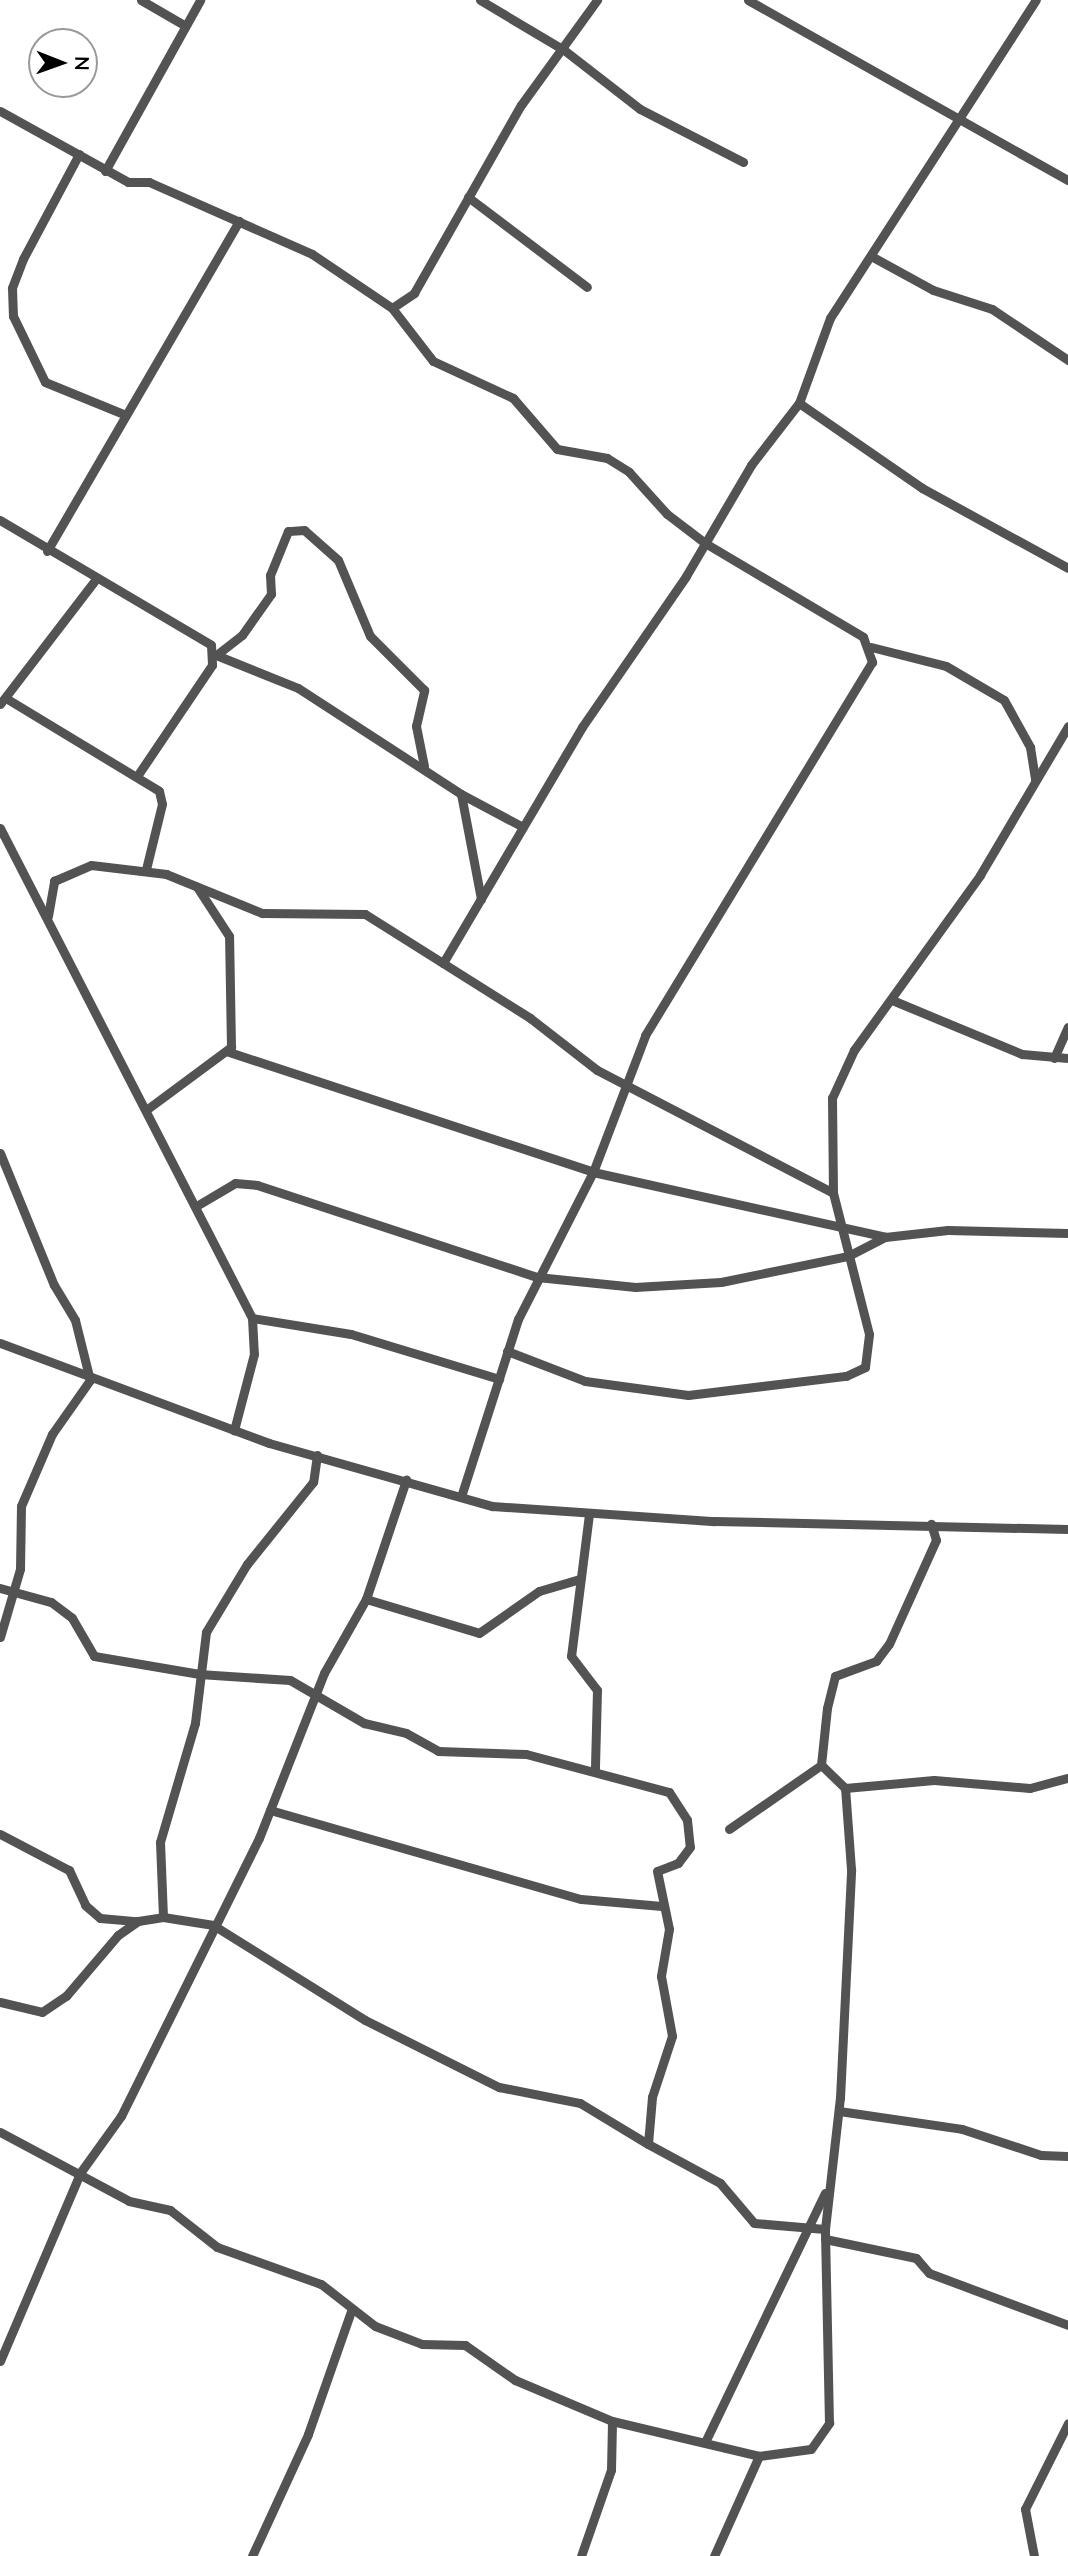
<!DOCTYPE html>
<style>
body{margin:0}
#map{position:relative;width:1068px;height:2556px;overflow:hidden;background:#fff;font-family:Lato,sans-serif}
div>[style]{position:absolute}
.minor>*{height:9px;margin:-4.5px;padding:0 4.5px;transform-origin:4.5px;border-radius:4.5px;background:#535353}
span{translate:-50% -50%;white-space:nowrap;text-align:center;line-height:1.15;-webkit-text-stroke:5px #fff;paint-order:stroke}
.north{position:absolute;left:28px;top:28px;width:70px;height:70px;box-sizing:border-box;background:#fff;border:2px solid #999;border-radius:50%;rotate:91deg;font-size:19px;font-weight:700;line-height:28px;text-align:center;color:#000}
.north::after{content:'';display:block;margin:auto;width:24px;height:32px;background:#000;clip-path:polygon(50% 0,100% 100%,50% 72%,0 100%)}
</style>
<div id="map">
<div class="minor">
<div style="left:141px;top:0;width:50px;rotate:30.2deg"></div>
<div style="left:480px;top:0;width:98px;rotate:30.8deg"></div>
<div style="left:564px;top:50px;width:96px;rotate:37.8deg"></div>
<div style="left:640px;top:109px;width:116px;rotate:27.2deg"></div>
<div style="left:748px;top:0;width:367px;rotate:29.4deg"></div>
<div style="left:0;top:111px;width:146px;rotate:29deg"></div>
<div style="left:128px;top:182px;width:21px"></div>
<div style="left:149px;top:182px;width:178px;rotate:23.8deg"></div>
<div style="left:312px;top:254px;width:97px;rotate:34deg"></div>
<div style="left:392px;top:308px;width:27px;rotate:-34deg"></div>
<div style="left:414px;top:293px;width:216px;rotate:-60.4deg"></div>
<div style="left:521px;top:105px;width:130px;rotate:-54.1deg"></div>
<div style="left:79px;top:154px;width:119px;rotate:118.1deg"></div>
<div style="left:23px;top:259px;width:31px;rotate:111deg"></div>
<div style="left:12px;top:288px;width:28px;rotate:88deg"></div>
<div style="left:13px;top:316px;width:73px;rotate:64.1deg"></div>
<div style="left:45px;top:382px;width:87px;rotate:22.2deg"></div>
<div style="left:105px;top:171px;width:196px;rotate:-60.9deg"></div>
<div style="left:468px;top:197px;width:149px;rotate:37.1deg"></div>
<div style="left:871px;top:256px;width:71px;rotate:28.7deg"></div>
<div style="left:933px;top:290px;width:62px;rotate:17.9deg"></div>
<div style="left:992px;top:309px;width:92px;rotate:33.9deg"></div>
<div style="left:392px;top:308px;width:67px;rotate:52.3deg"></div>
<div style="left:433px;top:361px;width:88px;rotate:24.8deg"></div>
<div style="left:513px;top:398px;width:67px;rotate:49.2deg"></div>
<div style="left:557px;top:449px;width:51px;rotate:10.2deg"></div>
<div style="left:607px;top:458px;width:26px;rotate:32deg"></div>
<div style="left:629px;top:472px;width:57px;rotate:47.9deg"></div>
<div style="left:667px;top:514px;width:48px;rotate:37.3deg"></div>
<div style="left:705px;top:543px;width:184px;rotate:30.7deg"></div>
<div style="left:863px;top:637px;width:27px;rotate:70deg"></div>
<div style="left:872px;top:662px;width:437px;rotate:121.3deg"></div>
<div style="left:645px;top:1036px;width:146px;rotate:110.9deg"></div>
<div style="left:593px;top:1172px;width:165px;rotate:117deg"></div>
<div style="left:518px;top:1319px;width:187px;rotate:107.8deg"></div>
<div style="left:799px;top:403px;width:150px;rotate:34.6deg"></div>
<div style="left:922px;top:488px;width:166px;rotate:28.7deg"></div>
<div style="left:0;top:520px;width:245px;rotate:30.6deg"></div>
<div style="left:211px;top:645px;width:20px;rotate:87deg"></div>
<div style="left:212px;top:665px;width:134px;rotate:124deg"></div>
<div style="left:47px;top:551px;width:382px;rotate:-59.8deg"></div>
<div style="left:871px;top:647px;width:77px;rotate:14.2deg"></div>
<div style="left:946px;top:666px;width:67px;rotate:30.4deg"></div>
<div style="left:1004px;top:700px;width:54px;rotate:61deg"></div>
<div style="left:1030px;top:747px;width:33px;rotate:81deg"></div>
<div style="left:9px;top:700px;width:175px;rotate:31.2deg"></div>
<div style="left:159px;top:791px;width:13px;rotate:77deg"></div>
<div style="left:162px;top:804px;width:67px;rotate:103.8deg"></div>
<div style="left:0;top:704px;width:156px;rotate:-52.5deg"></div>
<div style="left:424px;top:766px;width:41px;rotate:-101.3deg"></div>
<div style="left:416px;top:726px;width:37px;rotate:-77deg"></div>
<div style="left:424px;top:690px;width:76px;rotate:-135deg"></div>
<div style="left:370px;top:636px;width:82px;rotate:-112.8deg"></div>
<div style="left:338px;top:560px;width:45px;rotate:-138.6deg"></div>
<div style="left:304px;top:530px;width:16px;rotate:176deg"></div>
<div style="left:288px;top:531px;width:48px;rotate:112.2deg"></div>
<div style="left:270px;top:575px;width:19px;rotate:87deg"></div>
<div style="left:271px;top:594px;width:50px;rotate:125.3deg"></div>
<div style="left:242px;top:635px;width:33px;rotate:142deg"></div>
<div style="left:216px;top:655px;width:88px;rotate:21.9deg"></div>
<div style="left:298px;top:688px;width:194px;rotate:33deg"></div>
<div style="left:461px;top:794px;width:107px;rotate:79.2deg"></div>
<div style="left:461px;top:794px;width:70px;rotate:28deg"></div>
<div style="left:0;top:828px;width:551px;rotate:62.78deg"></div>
<div style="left:252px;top:1318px;width:36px;rotate:87deg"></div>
<div style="left:254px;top:1354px;width:79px;rotate:104.7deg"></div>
<div style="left:48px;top:916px;width:36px;rotate:-80deg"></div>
<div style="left:54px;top:881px;width:40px;rotate:-23.4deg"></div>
<div style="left:91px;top:865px;width:76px;rotate:6.8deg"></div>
<div style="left:166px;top:874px;width:104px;rotate:22.1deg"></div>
<div style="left:262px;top:913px;width:103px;rotate:0.6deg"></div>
<div style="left:365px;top:914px;width:195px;rotate:32.2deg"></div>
<div style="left:530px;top:1018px;width:85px;rotate:37.8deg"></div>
<div style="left:597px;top:1070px;width:266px;rotate:27.5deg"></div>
<div style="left:443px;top:963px;width:274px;rotate:-59.5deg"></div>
<div style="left:582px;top:727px;width:183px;rotate:-55.4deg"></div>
<div style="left:686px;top:576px;width:129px;rotate:-59.6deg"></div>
<div style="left:751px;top:465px;width:78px;rotate:-52.3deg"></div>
<div style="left:799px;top:403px;width:90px;rotate:-70deg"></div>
<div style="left:830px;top:318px;width:379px;rotate:-57.1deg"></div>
<div style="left:892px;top:1000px;width:141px;rotate:22.6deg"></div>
<div style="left:1022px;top:1054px;width:46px;rotate:5deg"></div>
<div style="left:229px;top:1052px;width:383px;rotate:18.2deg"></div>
<div style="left:593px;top:1172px;width:299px;rotate:12.5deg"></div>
<div style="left:1054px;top:1058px;width:34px;rotate:-66deg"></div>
<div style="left:146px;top:1110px;width:106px;rotate:-36.5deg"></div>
<div style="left:231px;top:1047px;width:111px;rotate:-91deg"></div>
<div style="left:229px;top:936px;width:59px;rotate:-123.1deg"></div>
<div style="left:0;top:1153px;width:143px;rotate:67.8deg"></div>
<div style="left:54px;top:1285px;width:41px;rotate:59deg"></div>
<div style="left:75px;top:1320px;width:62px;rotate:76deg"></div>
<div style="left:90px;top:1380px;width:66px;rotate:125.1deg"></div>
<div style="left:52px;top:1434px;width:78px;rotate:113.3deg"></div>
<div style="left:21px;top:1506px;width:63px;rotate:90.9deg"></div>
<div style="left:20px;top:1569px;width:71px;rotate:106.4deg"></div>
<div style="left:198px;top:1205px;width:43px;rotate:-30.7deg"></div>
<div style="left:235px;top:1183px;width:22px;rotate:5deg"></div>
<div style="left:257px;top:1185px;width:295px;rotate:18.2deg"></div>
<div style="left:537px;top:1277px;width:99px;rotate:5.8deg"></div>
<div style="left:635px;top:1287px;width:86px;rotate:-3.3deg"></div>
<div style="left:721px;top:1282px;width:130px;rotate:-11.6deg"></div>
<div style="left:848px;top:1256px;width:42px;rotate:-27.2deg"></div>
<div style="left:885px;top:1237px;width:63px;rotate:-6.3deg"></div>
<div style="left:948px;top:1230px;width:120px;rotate:1.4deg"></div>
<div style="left:252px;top:1318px;width:100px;rotate:9.2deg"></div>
<div style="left:351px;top:1334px;width:155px;rotate:16.9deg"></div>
<div style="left:0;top:1343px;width:287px;rotate:20.4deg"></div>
<div style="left:269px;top:1443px;width:232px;rotate:15.8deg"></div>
<div style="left:492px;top:1506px;width:223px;rotate:3.9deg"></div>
<div style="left:714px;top:1521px;width:354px;rotate:1.3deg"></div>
<div style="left:507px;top:1351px;width:84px;rotate:21deg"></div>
<div style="left:585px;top:1381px;width:104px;rotate:7.7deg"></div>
<div style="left:688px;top:1395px;width:159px;rotate:-6.9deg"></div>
<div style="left:846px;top:1376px;width:21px;rotate:-25deg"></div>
<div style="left:865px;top:1367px;width:33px;rotate:-83deg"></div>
<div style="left:869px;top:1334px;width:146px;rotate:-104.3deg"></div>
<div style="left:833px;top:1193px;width:95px;rotate:-90.6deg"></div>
<div style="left:832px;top:1098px;width:53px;rotate:-65.4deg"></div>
<div style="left:854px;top:1050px;width:216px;rotate:-54.2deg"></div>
<div style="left:980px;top:875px;width:173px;rotate:-59.4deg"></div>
<div style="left:317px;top:1455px;width:27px;rotate:98deg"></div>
<div style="left:313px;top:1482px;width:105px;rotate:128.8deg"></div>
<div style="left:247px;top:1564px;width:79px;rotate:121.1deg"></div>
<div style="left:206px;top:1632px;width:92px;rotate:96.9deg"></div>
<div style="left:195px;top:1723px;width:124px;rotate:106.4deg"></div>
<div style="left:160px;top:1842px;width:75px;rotate:87.7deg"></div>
<div style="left:163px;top:1917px;width:51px;rotate:9.1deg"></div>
<div style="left:213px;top:1925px;width:179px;rotate:32deg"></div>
<div style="left:365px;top:2020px;width:150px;rotate:26.6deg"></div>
<div style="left:499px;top:2087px;width:83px;rotate:11.2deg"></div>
<div style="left:580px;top:2103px;width:79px;rotate:31.1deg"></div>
<div style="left:589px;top:1514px;width:143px;rotate:97.2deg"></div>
<div style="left:571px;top:1656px;width:43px;rotate:52.6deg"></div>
<div style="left:597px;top:1690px;width:79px;rotate:91.5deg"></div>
<div style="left:0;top:1588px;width:53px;rotate:15.4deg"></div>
<div style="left:51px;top:1602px;width:26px;rotate:37deg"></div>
<div style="left:72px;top:1618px;width:44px;rotate:59.9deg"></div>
<div style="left:94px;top:1656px;width:107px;rotate:9.7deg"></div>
<div style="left:199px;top:1674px;width:91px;rotate:3.8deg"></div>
<div style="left:290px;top:1680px;width:86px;rotate:30.2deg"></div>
<div style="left:364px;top:1723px;width:43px;rotate:13.4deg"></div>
<div style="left:406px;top:1733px;width:37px;rotate:29deg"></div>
<div style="left:438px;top:1751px;width:88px;rotate:2deg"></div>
<div style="left:526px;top:1754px;width:148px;rotate:14.9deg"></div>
<div style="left:669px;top:1792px;width:33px;rotate:57deg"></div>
<div style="left:687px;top:1820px;width:27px;rotate:84deg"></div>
<div style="left:690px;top:1847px;width:20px;rotate:127deg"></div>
<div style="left:678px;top:1863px;width:22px;rotate:159deg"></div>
<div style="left:657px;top:1871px;width:59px;rotate:78.3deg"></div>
<div style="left:669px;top:1929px;width:48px;rotate:99.7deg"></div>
<div style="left:661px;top:1976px;width:61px;rotate:79.6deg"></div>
<div style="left:672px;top:2036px;width:64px;rotate:108.2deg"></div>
<div style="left:652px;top:2097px;width:47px;rotate:94.9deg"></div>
<div style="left:648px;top:2144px;width:82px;rotate:28.4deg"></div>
<div style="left:720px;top:2183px;width:52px;rotate:49.6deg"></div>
<div style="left:754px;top:2223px;width:71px;rotate:4.8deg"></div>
<div style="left:366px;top:1599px;width:118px;rotate:16.7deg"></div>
<div style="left:479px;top:1633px;width:73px;rotate:-35deg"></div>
<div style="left:539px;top:1591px;width:43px;rotate:-16.3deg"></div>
<div style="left:845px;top:1788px;width:89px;rotate:-5.1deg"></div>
<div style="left:934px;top:1780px;width:96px;rotate:4.8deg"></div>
<div style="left:1030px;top:1788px;width:39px;rotate:-15deg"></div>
<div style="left:270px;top:1810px;width:323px;rotate:16deg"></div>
<div style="left:581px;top:1899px;width:81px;rotate:4.9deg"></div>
<div style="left:729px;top:1829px;width:112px;rotate:-34.8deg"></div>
<div style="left:0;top:1834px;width:78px;rotate:27.6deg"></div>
<div style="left:69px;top:1870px;width:38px;rotate:65deg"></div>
<div style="left:85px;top:1905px;width:20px;rotate:41deg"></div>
<div style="left:100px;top:1918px;width:36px;rotate:5deg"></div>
<div style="left:0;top:2002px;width:43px;rotate:13.4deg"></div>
<div style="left:42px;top:2012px;width:29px;rotate:-34deg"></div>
<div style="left:66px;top:1996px;width:80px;rotate:-49.6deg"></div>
<div style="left:118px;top:1935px;width:24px;rotate:-35deg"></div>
<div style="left:138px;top:1921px;width:25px;rotate:-9deg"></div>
<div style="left:839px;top:2111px;width:124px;rotate:8.3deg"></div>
<div style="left:962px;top:2129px;width:83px;rotate:18.2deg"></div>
<div style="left:1041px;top:2155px;width:27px;rotate:2deg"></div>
<div style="left:0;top:2132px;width:146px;rotate:28.1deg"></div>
<div style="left:129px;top:2201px;width:42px;rotate:12.4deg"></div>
<div style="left:170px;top:2210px;width:60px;rotate:38.2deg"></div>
<div style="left:217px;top:2247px;width:110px;rotate:19.6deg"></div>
<div style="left:321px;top:2284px;width:68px;rotate:37.9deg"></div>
<div style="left:375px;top:2326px;width:50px;rotate:21deg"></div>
<div style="left:422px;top:2344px;width:43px;rotate:1.3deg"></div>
<div style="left:465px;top:2345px;width:61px;rotate:35deg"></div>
<div style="left:515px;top:2380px;width:105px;rotate:22.9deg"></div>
<div style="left:612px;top:2421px;width:151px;rotate:13.4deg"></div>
<div style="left:759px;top:2456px;width:52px;rotate:-7.7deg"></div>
<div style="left:811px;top:2449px;width:32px;rotate:-55deg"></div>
<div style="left:829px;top:2423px;width:194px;rotate:-91.2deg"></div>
<div style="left:825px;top:2229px;width:132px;rotate:-83.5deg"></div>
<div style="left:840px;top:2098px;width:229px;rotate:-87.2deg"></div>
<div style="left:851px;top:1869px;width:81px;rotate:-94.2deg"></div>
<div style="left:845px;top:1788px;width:33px;rotate:-136deg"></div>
<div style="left:821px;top:1765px;width:57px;rotate:-84deg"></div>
<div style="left:827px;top:1708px;width:33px;rotate:-76deg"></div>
<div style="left:835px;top:1676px;width:44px;rotate:-20.1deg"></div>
<div style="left:876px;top:1661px;width:21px;rotate:-53deg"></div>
<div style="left:889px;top:1644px;width:114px;rotate:-65.7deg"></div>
<div style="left:936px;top:1540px;width:17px;rotate:-107deg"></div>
<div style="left:825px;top:2239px;width:93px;rotate:11.8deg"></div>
<div style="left:916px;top:2258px;width:20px;rotate:49deg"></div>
<div style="left:929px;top:2273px;width:148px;rotate:20.5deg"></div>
<div style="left:0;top:2361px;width:204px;rotate:-66.9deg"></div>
<div style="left:80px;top:2173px;width:70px;rotate:-54.3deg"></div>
<div style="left:121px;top:2116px;width:310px;rotate:-63.6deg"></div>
<div style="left:259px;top:1838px;width:177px;rotate:-68.5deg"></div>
<div style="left:324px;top:1673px;width:85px;rotate:-60.4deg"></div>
<div style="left:366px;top:1599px;width:126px;rotate:-71.4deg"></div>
<div style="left:706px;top:2440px;width:274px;rotate:-64.3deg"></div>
<div style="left:252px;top:2556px;width:134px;rotate:-65.3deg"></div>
<div style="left:308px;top:2434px;width:130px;rotate:-70.7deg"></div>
<div style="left:581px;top:2556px;width:91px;rotate:-70.8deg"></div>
<div style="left:611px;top:2470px;width:49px;rotate:-88.8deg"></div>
<div style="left:714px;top:2556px;width:110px;rotate:-65.8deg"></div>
<div style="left:1034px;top:2556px;width:48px;rotate:-100.8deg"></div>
<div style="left:1025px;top:2509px;width:96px;rotate:-63.4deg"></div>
</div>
<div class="north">N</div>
</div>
